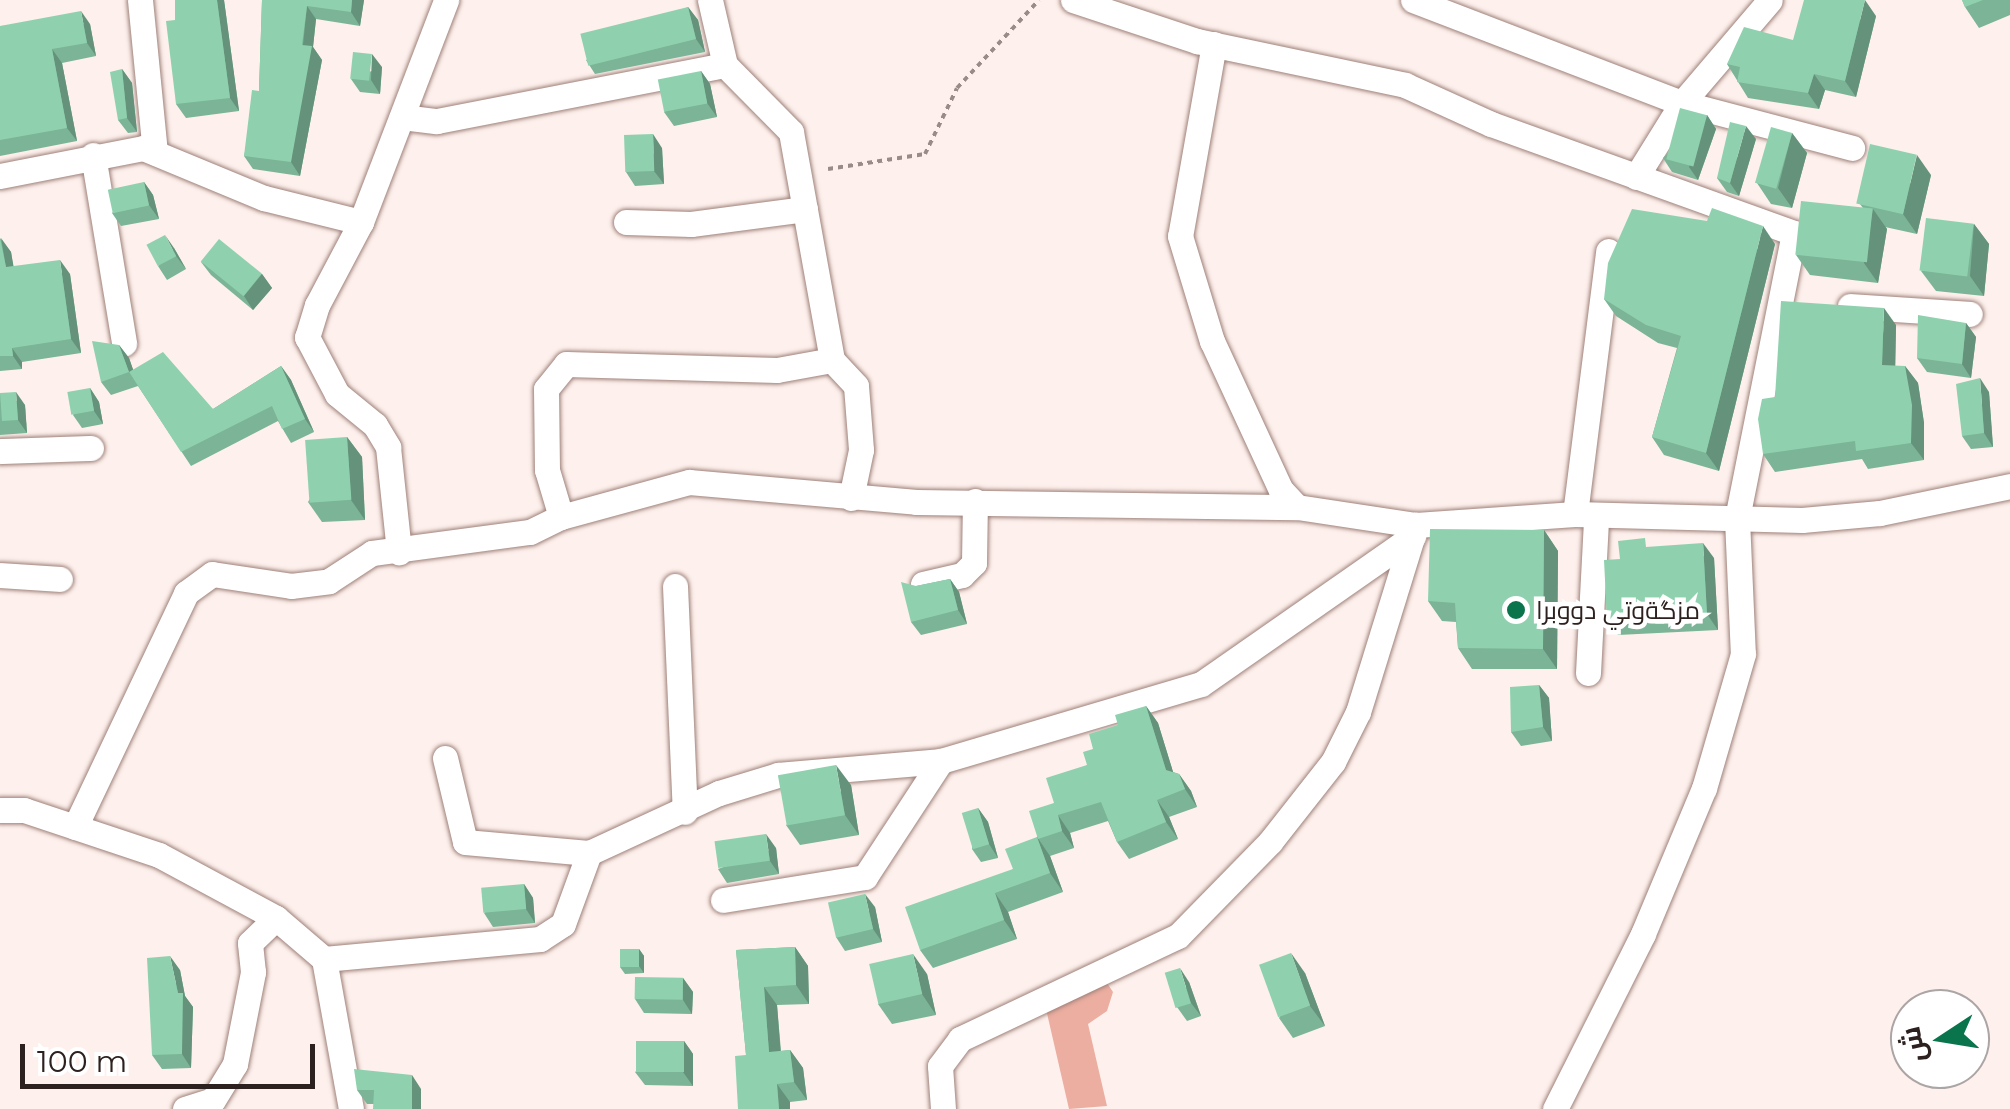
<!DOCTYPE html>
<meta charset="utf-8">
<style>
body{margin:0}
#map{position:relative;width:2010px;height:1109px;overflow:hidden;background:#fef0ed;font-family:Montserrat,Cairo,sans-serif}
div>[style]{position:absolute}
.green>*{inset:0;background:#ecaea1}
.path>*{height:4px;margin-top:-2px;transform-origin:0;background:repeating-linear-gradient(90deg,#988b88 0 5px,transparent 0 10px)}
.roads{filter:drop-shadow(0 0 2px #9e8079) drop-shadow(0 0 2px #9e8079)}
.minor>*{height:25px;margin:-12.5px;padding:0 12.5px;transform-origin:12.5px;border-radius:12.5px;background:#fff}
.wall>*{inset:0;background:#7bb496}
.shaded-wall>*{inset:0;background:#64927a}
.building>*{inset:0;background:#8fd1ae;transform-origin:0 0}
.dots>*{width:28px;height:28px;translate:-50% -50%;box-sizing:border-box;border:5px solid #fff;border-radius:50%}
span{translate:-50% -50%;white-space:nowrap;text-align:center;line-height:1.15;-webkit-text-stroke:9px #fff;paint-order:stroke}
.poi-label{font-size:25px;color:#2d211f}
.left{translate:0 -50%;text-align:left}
.north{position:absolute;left:1890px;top:989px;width:100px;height:100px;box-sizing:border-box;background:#fff;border:2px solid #aba6a5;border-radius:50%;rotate:258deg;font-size:28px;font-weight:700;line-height:40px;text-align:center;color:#2d211f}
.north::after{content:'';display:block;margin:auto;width:35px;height:45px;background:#0a744d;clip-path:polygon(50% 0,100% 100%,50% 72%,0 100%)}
.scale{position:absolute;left:20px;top:1044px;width:295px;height:45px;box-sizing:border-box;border:5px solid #2d211f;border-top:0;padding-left:12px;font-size:30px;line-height:35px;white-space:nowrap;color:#2d211f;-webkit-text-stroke:8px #fff;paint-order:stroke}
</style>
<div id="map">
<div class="green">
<div style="clip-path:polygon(1105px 980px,1113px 992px,1107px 1011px,1088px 1024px,1107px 1106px,1069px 1109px,1046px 1009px)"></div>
</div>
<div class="path">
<div style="left:828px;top:169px;width:98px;rotate:-8.8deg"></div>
<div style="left:925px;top:154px;width:73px;rotate:-64.1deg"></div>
<div style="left:957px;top:88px;width:120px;rotate:-47deg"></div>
</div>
<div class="roads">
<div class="minor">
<div style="left:140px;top:0;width:153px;rotate:84.4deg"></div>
<div style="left:1073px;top:0;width:131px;rotate:18.3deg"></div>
<div style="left:1197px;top:41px;width:213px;rotate:11.9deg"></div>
<div style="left:1405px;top:85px;width:94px;rotate:24.4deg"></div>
<div style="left:1491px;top:124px;width:322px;rotate:19.8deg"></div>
<div style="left:1794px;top:233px;width:292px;rotate:101.3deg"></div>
<div style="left:1737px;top:519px;width:135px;rotate:87.5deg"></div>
<div style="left:1743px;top:654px;width:140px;rotate:106.2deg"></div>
<div style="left:1704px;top:788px;width:158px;rotate:112.7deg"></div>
<div style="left:1643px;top:934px;width:196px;rotate:116.7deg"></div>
<div style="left:1413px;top:0;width:288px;rotate:21deg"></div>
<div style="left:1682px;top:103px;width:176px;rotate:14.8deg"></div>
<div style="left:1214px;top:44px;width:195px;rotate:100deg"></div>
<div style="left:1180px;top:236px;width:110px;rotate:73.1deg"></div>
<div style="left:1212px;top:341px;width:164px;rotate:65.2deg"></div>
<div style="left:1281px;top:490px;width:23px;rotate:47deg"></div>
<div style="left:725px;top:65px;width:94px;rotate:45.4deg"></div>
<div style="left:791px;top:132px;width:232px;rotate:79.8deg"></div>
<div style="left:832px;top:360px;width:35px;rotate:47deg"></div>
<div style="left:856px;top:386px;width:64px;rotate:85.5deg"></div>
<div style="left:861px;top:450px;width:49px;rotate:101.8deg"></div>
<div style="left:402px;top:117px;width:35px;rotate:7deg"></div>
<div style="left:437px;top:121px;width:293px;rotate:-11deg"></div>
<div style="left:725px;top:65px;width:67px;rotate:-103deg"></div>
<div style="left:93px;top:155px;width:191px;rotate:80.6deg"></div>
<div style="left:0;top:176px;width:146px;rotate:-11.1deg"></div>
<div style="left:143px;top:148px;width:131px;rotate:22.5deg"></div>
<div style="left:264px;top:198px;width:100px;rotate:13.9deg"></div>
<div style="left:361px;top:222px;width:238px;rotate:-69deg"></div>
<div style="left:1636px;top:177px;width:87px;rotate:-58.1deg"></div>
<div style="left:1682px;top:103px;width:135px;rotate:-49.5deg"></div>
<div style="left:361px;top:222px;width:94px;rotate:117.9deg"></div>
<div style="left:317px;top:305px;width:34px;rotate:107deg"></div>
<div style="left:307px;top:337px;width:64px;rotate:62.2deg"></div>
<div style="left:337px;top:394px;width:49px;rotate:39.2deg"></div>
<div style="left:375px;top:425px;width:26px;rotate:59deg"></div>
<div style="left:388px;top:447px;width:106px;rotate:84deg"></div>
<div style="left:626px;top:222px;width:65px;rotate:1.8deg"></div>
<div style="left:691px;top:224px;width:115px;rotate:-7.5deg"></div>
<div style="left:1850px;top:306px;width:120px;rotate:3.8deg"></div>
<div style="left:0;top:451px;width:91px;rotate:-1.9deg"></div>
<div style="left:1575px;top:514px;width:265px;rotate:-82.8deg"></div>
<div style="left:561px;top:517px;width:49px;rotate:-106.6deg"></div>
<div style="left:547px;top:470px;width:81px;rotate:-90.7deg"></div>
<div style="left:546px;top:389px;width:32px;rotate:-51deg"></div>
<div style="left:566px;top:364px;width:211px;rotate:1.6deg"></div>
<div style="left:777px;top:370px;width:56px;rotate:-10.3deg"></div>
<div style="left:0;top:575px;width:60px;rotate:3.8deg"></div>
<div style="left:923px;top:584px;width:40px;rotate:-13deg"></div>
<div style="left:962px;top:575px;width:17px;rotate:-45deg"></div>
<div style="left:974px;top:563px;width:62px;rotate:-89.1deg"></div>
<div style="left:675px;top:586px;width:226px;rotate:87.5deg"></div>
<div style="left:1588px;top:673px;width:155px;rotate:-87deg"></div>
<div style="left:445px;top:758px;width:86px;rotate:76.6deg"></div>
<div style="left:465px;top:842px;width:124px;rotate:5.1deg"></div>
<div style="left:0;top:810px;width:24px"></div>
<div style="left:24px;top:810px;width:142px;rotate:18.4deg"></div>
<div style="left:159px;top:855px;width:133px;rotate:28.3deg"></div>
<div style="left:276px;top:918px;width:63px;rotate:40.5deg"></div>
<div style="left:324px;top:959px;width:152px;rotate:79.8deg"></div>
<div style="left:75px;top:827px;width:259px;rotate:-64.6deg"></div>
<div style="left:186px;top:593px;width:32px;rotate:-36deg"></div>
<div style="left:212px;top:574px;width:80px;rotate:8.6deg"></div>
<div style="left:291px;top:586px;width:38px;rotate:-7deg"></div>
<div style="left:329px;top:581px;width:51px;rotate:-33.1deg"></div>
<div style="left:372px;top:553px;width:159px;rotate:-7.6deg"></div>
<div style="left:530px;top:532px;width:34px;rotate:-26deg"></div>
<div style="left:561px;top:517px;width:133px;rotate:-15.3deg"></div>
<div style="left:689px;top:482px;width:228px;rotate:5deg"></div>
<div style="left:916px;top:502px;width:381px;rotate:0.8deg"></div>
<div style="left:1297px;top:507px;width:120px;rotate:8.6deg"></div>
<div style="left:723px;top:900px;width:144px;rotate:-9.2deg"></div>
<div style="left:865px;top:877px;width:139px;rotate:-56.8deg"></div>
<div style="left:324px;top:959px;width:217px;rotate:-5.3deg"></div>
<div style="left:540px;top:939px;width:27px;rotate:-33deg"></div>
<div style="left:563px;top:924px;width:76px;rotate:-69.9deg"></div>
<div style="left:589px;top:853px;width:143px;rotate:-24.8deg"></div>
<div style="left:719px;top:793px;width:62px;rotate:-17deg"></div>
<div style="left:778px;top:775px;width:164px;rotate:-4.9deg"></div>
<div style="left:941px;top:761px;width:271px;rotate:-16.5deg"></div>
<div style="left:1201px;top:684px;width:259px;rotate:-34.9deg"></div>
<div style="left:185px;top:1109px;width:29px;rotate:-18deg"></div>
<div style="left:213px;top:1100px;width:42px;rotate:-58.6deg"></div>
<div style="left:235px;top:1064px;width:94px;rotate:-78.9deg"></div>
<div style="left:253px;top:972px;width:29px;rotate:-96deg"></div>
<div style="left:250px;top:943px;width:36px;rotate:-44deg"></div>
<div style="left:943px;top:1109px;width:43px;rotate:-94deg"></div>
<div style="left:940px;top:1066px;width:34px;rotate:-53deg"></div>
<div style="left:960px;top:1039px;width:241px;rotate:-25.3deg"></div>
<div style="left:1178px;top:936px;width:132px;rotate:-45.6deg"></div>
<div style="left:1270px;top:842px;width:102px;rotate:-51.8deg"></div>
<div style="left:1333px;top:762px;width:56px;rotate:-63.4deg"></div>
<div style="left:1358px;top:712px;width:196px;rotate:-72.8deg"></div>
<div style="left:1416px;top:525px;width:159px;rotate:-4deg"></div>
<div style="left:1575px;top:514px;width:227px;rotate:1.5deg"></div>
<div style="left:1802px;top:520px;width:78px;rotate:-5.1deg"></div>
<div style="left:1880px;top:513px;width:133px;rotate:-11.7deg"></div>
</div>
</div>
<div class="wall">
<div style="clip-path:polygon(175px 0,224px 0,239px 111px,186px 118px,176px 104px)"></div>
<div style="clip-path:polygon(262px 0,364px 0,360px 26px,316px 19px,313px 47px,322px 60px,300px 176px,253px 169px,244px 156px,259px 91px)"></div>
<div style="clip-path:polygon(1962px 0,2010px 0,2010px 15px,1979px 28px,1965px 7px)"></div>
<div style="clip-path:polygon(688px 7px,698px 20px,705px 52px,595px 74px,586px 60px)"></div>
<div style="clip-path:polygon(1876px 16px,1856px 97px,1825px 90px,1819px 109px,1748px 98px,1727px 64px,1793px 40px)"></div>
<div style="clip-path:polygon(90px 24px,96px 56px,62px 63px,77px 141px,0 156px,0 26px)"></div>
<div style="clip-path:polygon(382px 67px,380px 94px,360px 92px,351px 79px)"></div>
<div style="clip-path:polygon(122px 69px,132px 83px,137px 132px,128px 133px,118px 120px)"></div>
<div style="clip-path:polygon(701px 71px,710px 84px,717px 117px,674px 126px,664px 112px)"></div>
<div style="clip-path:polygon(1707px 115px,1716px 129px,1698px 180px,1672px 172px,1663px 158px)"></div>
<div style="clip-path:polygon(1792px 133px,1807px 153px,1792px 208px,1771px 204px,1757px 183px)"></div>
<div style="clip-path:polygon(1756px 139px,1739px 196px,1727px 192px,1717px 178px)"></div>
<div style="clip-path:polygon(662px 148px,664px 184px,635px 186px,626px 172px)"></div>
<div style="clip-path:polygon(1931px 175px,1917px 234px,1885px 227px,1887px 229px,1878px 283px,1810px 275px,1796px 255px,1863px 208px,1860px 204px)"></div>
<div style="clip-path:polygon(144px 182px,153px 195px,159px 219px,121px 226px,112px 213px)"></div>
<div style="clip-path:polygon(1974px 224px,1989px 244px,1984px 296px,1936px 291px,1921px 271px)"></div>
<div style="clip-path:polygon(0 238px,11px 252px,13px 266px,70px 274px,81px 353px,22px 362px,22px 369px,0 371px)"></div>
<div style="clip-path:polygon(1775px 244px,1719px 471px,1664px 455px,1652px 437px,1677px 348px,1658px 343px,1616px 316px,1604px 299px)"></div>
<div style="clip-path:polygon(174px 248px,186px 269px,167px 280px,158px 266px)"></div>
<div style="clip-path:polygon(201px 262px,262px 274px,272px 288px,253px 310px,211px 275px)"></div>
<div style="clip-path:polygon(1966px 323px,1976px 337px,1971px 378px,1927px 372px,1917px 358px)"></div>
<div style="clip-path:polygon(1896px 325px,1895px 366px,1905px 366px,1918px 383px,1924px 423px,1924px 460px,1868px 469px,1862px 459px,1775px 472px,1763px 454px,1775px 397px)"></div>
<div style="clip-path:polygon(119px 345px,129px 358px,133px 370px,213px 409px,281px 366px,291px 380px,314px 432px,291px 443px,278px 421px,191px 466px,138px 386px,111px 395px,101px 382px)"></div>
<div style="clip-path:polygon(90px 388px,99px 402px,103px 424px,82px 428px,73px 415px)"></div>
<div style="clip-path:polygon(1989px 392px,1993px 447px,1971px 449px,1962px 436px)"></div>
<div style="clip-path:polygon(0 393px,25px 405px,27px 433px,0 435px)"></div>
<div style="clip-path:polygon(347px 437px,362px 457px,365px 520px,322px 522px,308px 502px)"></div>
<div style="clip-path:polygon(1544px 530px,1558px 551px,1557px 669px,1472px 669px,1458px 648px,1456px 622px,1442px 621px,1428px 601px)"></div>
<div style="clip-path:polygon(1650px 547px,1714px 558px,1718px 630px,1618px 635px,1607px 620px,1620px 559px)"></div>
<div style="clip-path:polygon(950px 579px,959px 592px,967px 624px,921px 635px,911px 622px,916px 586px)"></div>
<div style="clip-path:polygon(1539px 685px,1549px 698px,1552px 741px,1521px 746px,1511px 732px)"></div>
<div style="clip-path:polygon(1146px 706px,1158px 723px,1173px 772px,1179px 774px,1191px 791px,1197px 807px,1169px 817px,1178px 839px,1129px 859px,1117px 842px,1108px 821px,1070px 833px,1074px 848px,1050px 856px,1063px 892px,1008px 912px,1017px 939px,933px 968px,920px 950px,1013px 869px,1037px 837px,1054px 803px,1087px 765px,1093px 749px,1118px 725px)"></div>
<div style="clip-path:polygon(851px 785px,859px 835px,800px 845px,786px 825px)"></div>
<div style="clip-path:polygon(978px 808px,988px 822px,998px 858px,981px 862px,972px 849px)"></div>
<div style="clip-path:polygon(776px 848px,779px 874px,727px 883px,718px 869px)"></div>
<div style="clip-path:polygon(524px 884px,533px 898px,535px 923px,493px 927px,484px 913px)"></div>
<div style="clip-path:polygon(875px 907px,882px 942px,845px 951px,836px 937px)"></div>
<div style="clip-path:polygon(795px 947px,808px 966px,809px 1004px,777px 1005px,781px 1051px,790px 1050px,803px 1068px,807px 1100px,790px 1102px,790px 1109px,738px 1109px,746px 1055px,736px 950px)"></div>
<div style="clip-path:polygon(639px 949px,644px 956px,644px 973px,625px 974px,620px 967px)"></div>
<div style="clip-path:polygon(180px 970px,185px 996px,193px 1007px,191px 1068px,162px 1069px,152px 1055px)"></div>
<div style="clip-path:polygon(1305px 973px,1325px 1026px,1293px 1038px,1279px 1018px)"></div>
<div style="clip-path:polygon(927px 974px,936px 1015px,892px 1024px,878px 1004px)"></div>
<div style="clip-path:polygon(683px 978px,693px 992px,692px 1014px,644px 1013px,635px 999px)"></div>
<div style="clip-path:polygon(1189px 982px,1201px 1016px,1187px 1021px,1177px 1007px)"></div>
<div style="clip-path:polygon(684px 1041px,693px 1054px,693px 1086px,645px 1085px,635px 1072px)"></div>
<div style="clip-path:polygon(421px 1089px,374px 1104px,367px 1104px,357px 1090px)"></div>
</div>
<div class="shaded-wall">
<div style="clip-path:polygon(217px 0,224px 0,239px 111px,230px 98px)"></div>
<div style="clip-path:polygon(352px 0,364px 0,360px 26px,351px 12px)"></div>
<div style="clip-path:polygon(1865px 0,1876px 16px,1856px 97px,1845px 81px)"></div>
<div style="clip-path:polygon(307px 6px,316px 19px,313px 47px,322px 60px,300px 176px,291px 162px)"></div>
<div style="clip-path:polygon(688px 7px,698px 20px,705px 52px,696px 39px)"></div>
<div style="clip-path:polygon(81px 11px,90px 24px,96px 56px,87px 43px)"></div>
<div style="clip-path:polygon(52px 49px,62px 63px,77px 141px,67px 128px)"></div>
<div style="clip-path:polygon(372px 54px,382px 67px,380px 94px,371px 80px)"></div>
<div style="clip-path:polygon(122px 69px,132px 83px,137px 132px,127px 118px)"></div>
<div style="clip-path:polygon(701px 71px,710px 84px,717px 117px,707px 103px)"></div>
<div style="clip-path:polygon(1814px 74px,1825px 90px,1819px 109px,1808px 93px)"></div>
<div style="clip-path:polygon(1707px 115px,1716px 129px,1698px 180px,1689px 167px)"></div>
<div style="clip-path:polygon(1746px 126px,1756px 139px,1739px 196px,1730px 183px)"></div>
<div style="clip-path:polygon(1792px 133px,1807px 153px,1792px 208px,1778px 188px)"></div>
<div style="clip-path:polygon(653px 134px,662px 148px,664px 184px,654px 171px)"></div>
<div style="clip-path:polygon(1917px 155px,1931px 175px,1917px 234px,1903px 214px)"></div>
<div style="clip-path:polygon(144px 182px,153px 195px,159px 219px,149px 205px)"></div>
<div style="clip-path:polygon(1873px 209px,1887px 229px,1878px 283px,1864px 263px)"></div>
<div style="clip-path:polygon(1974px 224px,1989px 244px,1984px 296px,1970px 276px)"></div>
<div style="clip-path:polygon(1763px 226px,1775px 244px,1719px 471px,1706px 453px)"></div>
<div style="clip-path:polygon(165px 235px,174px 248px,186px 269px,176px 256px)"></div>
<div style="clip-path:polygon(1px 238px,11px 252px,16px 280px,6px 267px)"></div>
<div style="clip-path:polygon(60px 260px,70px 274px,81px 353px,71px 339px)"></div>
<div style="clip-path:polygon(262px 274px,272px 288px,253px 310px,244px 296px)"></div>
<div style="clip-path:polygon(1884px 308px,1896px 325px,1895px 383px,1882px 365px)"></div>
<div style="clip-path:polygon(1966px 323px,1976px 337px,1971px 378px,1962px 364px)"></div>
<div style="clip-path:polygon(119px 345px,129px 358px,139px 386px,129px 372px)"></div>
<div style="clip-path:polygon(12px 348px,22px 362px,22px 369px,13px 356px)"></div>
<div style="clip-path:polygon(281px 366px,291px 380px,314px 432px,305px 419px)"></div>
<div style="clip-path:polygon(1905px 366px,1918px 383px,1924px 423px,1924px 460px,1911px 443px)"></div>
<div style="clip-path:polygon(1980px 378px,1989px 392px,1993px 447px,1984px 433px)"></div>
<div style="clip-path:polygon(90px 388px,99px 402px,103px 424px,94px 411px)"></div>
<div style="clip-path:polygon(16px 392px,25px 405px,27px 433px,18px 420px)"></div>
<div style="clip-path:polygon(347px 437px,362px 457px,365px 520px,351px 500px)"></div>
<div style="clip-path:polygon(1544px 530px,1558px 551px,1557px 669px,1543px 649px)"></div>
<div style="clip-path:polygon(1703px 543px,1714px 558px,1718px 630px,1707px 614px)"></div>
<div style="clip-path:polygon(950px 579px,959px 592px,967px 624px,958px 610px)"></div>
<div style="clip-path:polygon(1539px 685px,1549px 698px,1552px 741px,1543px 727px)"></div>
<div style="clip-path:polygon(1146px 706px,1158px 723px,1178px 788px,1166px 770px)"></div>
<div style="clip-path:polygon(836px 765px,851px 785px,859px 835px,845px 815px)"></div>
<div style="clip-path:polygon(1179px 774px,1191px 791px,1197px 807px,1185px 789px)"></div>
<div style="clip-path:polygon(1157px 800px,1169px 817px,1178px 839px,1166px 822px)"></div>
<div style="clip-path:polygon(978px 808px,988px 822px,998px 858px,989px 844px)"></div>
<div style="clip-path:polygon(1058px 815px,1070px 833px,1074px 848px,1062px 831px)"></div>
<div style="clip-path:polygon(766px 834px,776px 848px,779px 874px,770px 861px)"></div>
<div style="clip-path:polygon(1037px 837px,1050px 856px,1063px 892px,1050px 873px)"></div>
<div style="clip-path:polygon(524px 884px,533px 898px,535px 923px,526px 909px)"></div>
<div style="clip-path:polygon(995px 893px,1008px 912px,1017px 939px,1004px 920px)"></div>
<div style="clip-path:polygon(865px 894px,875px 907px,882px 942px,873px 929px)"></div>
<div style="clip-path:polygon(795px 947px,808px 966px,809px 1004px,796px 985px)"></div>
<div style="clip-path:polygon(639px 949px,644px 956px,644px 973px,639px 966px)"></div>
<div style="clip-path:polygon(1291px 953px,1305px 973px,1325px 1026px,1310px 1006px)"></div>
<div style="clip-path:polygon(913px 954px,927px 974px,936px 1015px,922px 994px)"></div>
<div style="clip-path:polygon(170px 956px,180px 970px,185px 996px,193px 1007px,191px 1068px,182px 1054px,178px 993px)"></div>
<div style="clip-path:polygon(1180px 968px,1189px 982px,1201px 1016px,1191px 1003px)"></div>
<div style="clip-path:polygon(683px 978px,693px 992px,692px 1014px,683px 1000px)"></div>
<div style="clip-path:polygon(764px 987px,777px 1005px,782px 1070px,769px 1052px)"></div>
<div style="clip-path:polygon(684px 1041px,693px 1054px,693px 1086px,683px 1072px)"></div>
<div style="clip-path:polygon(790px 1050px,803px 1068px,807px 1100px,794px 1082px)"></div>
<div style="clip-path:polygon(412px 1075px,421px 1089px,421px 1109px,412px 1109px)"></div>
<div style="clip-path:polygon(777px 1084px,790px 1102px,790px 1109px,779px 1109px)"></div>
</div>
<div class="building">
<div style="clip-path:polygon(175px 0,217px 0,230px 98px,176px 104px,166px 21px,175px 20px)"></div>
<div style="clip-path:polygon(262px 0,352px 0,351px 12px,307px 6px,302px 45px,312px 46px,291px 162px,244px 156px,252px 90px,259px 91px)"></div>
<div style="clip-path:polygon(1804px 0,1865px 0,1845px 81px,1814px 74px,1808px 93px,1737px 82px,1740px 67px,1727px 64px,1744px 27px,1793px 40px)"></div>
<div style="clip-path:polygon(1962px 0,1983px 0,1965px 7px)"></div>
<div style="left:688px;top:7px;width:33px;height:111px;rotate:76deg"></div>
<div style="clip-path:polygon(81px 11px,87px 43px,52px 49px,67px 128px,0 140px,0 26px)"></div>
<div style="left:353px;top:52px;width:19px;height:27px;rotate:6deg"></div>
<div style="clip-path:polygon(122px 69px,127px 118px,118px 120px,110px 72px)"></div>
<div style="left:701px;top:71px;width:33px;height:44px;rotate:79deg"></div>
<div style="left:1680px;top:108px;width:28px;height:53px;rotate:15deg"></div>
<div style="clip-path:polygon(1730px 122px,1746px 126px,1730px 183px,1717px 178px)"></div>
<div style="left:1771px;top:127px;width:22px;height:58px;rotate:16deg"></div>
<div style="left:653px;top:134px;width:37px;height:29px;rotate:88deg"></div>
<div style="left:1870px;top:144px;width:48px;height:61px;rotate:13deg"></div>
<div style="left:144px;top:182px;width:24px;height:37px;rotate:78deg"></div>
<div style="left:1801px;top:201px;width:72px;height:54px;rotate:6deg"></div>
<div style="clip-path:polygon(1712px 208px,1763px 226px,1706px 453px,1652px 437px,1681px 336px,1646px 325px,1604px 299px,1608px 263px,1632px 209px,1707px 221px)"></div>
<div style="left:1926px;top:218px;width:48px;height:53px;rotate:7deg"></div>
<div style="left:165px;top:235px;width:24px;height:21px;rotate:62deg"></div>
<div style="clip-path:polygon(0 238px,6px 267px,60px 260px,71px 339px,12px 348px,13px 356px,0 356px)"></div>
<div style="left:219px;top:239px;width:55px;height:29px;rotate:39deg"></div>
<div style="clip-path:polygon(1781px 301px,1884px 308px,1882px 365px,1905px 366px,1912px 405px,1911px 443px,1856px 451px,1855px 441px,1763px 454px,1758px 419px,1762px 399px,1775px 397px)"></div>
<div style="clip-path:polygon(1918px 315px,1966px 323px,1962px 364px,1917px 358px)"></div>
<div style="clip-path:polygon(92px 341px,119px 345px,129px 372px,101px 382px)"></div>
<div style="clip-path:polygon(163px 352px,213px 409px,281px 366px,305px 419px,282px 429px,272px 406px,181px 452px,129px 372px)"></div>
<div style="clip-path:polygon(1980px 378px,1984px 433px,1962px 436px,1956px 384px)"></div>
<div style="left:90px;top:388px;width:23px;height:23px;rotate:80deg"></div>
<div style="left:16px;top:392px;width:28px;height:16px;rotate:86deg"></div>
<div style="left:347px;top:437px;width:63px;height:42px;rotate:86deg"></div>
<div style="clip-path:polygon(1430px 529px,1544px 530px,1543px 649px,1458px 648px,1455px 603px,1428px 601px)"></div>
<div style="clip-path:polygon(1645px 538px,1646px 547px,1703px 543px,1707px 614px,1607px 620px,1604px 560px,1620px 559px,1618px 541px)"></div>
<div style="clip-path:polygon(950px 579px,958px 610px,911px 622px,901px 582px,916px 586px)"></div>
<div style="clip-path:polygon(1539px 685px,1543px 727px,1511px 732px,1510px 687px)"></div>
<div style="clip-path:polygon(1146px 706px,1166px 770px,1179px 774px,1185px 789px,1157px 800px,1166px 822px,1117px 842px,1101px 802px,1058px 815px,1062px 831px,1038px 839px,1029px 811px,1054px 803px,1046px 778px,1087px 765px,1083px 752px,1093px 749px,1089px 734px,1118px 725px,1115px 715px)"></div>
<div style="left:836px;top:765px;width:51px;height:59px;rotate:80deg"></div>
<div style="left:978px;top:808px;width:38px;height:17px;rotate:73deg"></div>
<div style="left:766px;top:834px;width:27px;height:52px;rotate:82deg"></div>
<div style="clip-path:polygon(1037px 837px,1050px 873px,995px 893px,1004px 920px,920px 950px,905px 907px,1013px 869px,1005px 849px)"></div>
<div style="left:524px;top:884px;width:25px;height:43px;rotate:85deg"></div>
<div style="left:865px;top:894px;width:36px;height:38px;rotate:77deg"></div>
<div style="clip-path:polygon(795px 947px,796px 985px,764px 987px,769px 1052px,790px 1050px,794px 1082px,777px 1084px,779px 1109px,738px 1109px,735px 1056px,746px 1055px,736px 950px)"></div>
<div style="left:620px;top:949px;width:19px;height:18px"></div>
<div style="left:1291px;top:953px;width:56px;height:34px;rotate:70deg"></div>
<div style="left:913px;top:954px;width:41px;height:45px;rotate:77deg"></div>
<div style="clip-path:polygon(170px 956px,178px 993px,183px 993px,182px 1054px,152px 1055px,147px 958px)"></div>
<div style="left:1180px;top:968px;width:37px;height:16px;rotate:73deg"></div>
<div style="left:635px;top:977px;width:48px;height:22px;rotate:1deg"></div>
<div style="left:636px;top:1041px;width:48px;height:31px"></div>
<div style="clip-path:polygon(354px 1069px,412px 1075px,412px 1109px,373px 1109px,374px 1090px,357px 1090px)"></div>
</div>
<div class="dots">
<div style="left:1516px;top:610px;background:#0a744d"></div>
</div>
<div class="poi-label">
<span class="left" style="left:1536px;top:610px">مزگةوتي دووبرا</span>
</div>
<div class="north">ش</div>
<div class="scale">100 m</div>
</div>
